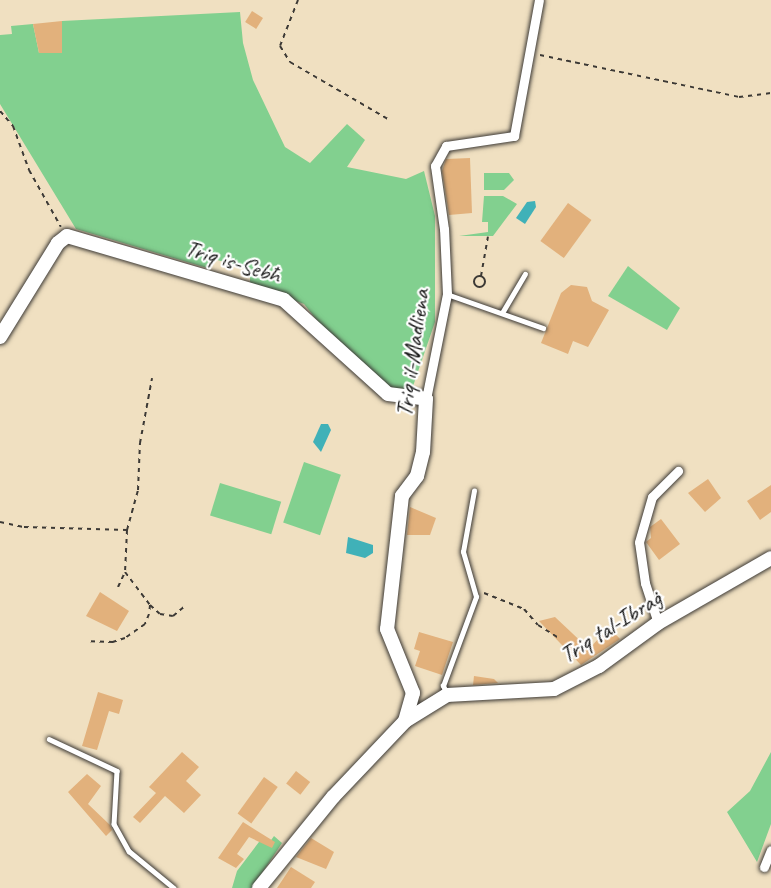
<!DOCTYPE html>
<meta charset="utf-8">
<style>
body{margin:0}
#map{position:relative;width:771px;height:888px;overflow:hidden;background:#f0e0c1;font-family:Caveat,sans-serif}
div>[style]{position:absolute}
.green>*{inset:0;background:#82d08f;transform-origin:0 0}
.water>*{inset:0;background:#40b1b8}
.building>*{inset:0;background:#e2b17c;transform-origin:0 0}
.path>*{height:2px;margin-top:-1px;transform-origin:0;background:repeating-linear-gradient(90deg,#3c3935 0 4.5px,transparent 0 9px)}
.path>.ring{margin:-1px;padding:0;box-sizing:content-box;background:none;border:2px solid #3c3935;border-radius:50%}
.roads{filter:drop-shadow(0 0 2px #3c3935) drop-shadow(0 0 2px #3c3935)}
.service>*{height:4.5px;margin:-2.25px;padding:0 2.25px;transform-origin:2.25px;border-radius:2.25px;background:#fff}
.minor>*{height:9px;margin:-4.5px;padding:0 4.5px;transform-origin:4.5px;border-radius:4.5px;background:#fff}
.secondary>*{height:14px;margin:-7px;padding:0 7px;transform-origin:7px;border-radius:7px;background:#fff}
span{translate:-50% -50%;white-space:nowrap;text-align:center;line-height:1.15;-webkit-text-stroke:4.5px #fff;paint-order:stroke}
.street-label{font-size:24px;color:#1c1c1c}
</style>
<div id="map">
<div class="green">
<div style="clip-path:polygon(240px 12px,243px 43px,253px 80px,285px 147px,310px 163px,347px 124px,365px 140px,347px 167px,406px 179px,424px 171px,435px 216px,435px 322px,411px 392px,384px 386px,331px 338px,304px 304px,250px 284px,250px 269px,210px 258px,207px 268px,76px 229px,0 104px,0 35px,12px 34px,11px 26px,33px 24px,39px 53px,61px 53px,62px 21px)"></div>
<div style="clip-path:polygon(484px 173px,509px 173px,514px 180px,504px 190px,484px 190px)"></div>
<div style="clip-path:polygon(484px 196px,503px 196px,517px 204px,493px 236px,459px 236px,488px 232px,488px 222px,482px 222px)"></div>
<div style="clip-path:polygon(628px 266px,680px 308px,667px 330px,608px 296px)"></div>
<div style="left:304px;top:462px;width:39px;height:64px;rotate:19deg"></div>
<div style="left:220px;top:483px;width:64px;height:34px;rotate:17deg"></div>
<div style="clip-path:polygon(771px 752px,771px 824px,757px 862px,727px 812px,750px 791px)"></div>
<div style="clip-path:polygon(274px 836px,282px 843px,252px 888px,232px 888px,237px 871px,262px 838px,269px 843px)"></div>
</div>
<div class="water">
<div style="clip-path:polygon(535px 201px,536px 207px,525px 224px,516px 218px,527px 202px)"></div>
<div style="clip-path:polygon(321px 424px,328px 424px,331px 430px,321px 452px,313px 442px)"></div>
<div style="clip-path:polygon(348px 537px,373px 545px,373px 553px,365px 558px,346px 553px)"></div>
</div>
<div class="building">
<div style="left:252px;top:11px;width:13px;height:13px;rotate:32deg"></div>
<div style="clip-path:polygon(62px 21px,62px 53px,39px 53px,33px 24px)"></div>
<div style="clip-path:polygon(470px 158px,472px 213px,449px 215px,442px 171px,446px 159px)"></div>
<div style="left:568px;top:203px;width:29px;height:47px;rotate:36deg"></div>
<div style="clip-path:polygon(571px 285px,587px 287px,592px 301px,609px 310px,588px 347px,573px 341px,568px 354px,541px 343px,561px 293px)"></div>
<div style="clip-path:polygon(708px 479px,721px 498px,705px 512px,688px 493px)"></div>
<div style="clip-path:polygon(771px 485px,771px 512px,760px 520px,747px 501px)"></div>
<div style="clip-path:polygon(410px 507px,436px 518px,430px 535px,407px 535px)"></div>
<div style="clip-path:polygon(661px 519px,680px 544px,659px 560px,646px 542px,651px 538px,650px 527px)"></div>
<div style="clip-path:polygon(100px 592px,129px 611px,117px 631px,86px 616px)"></div>
<div style="clip-path:polygon(555px 617px,589px 649px,609px 627px,620px 639px,581px 665px,539px 621px)"></div>
<div style="clip-path:polygon(419px 632px,453px 642px,442px 675px,415px 666px,420px 651px,414px 649px)"></div>
<div style="clip-path:polygon(474px 676px,494px 679px,498px 683px,473px 685px)"></div>
<div style="clip-path:polygon(98px 692px,123px 700px,119px 714px,109px 711px,97px 750px,82px 746px)"></div>
<div style="clip-path:polygon(182px 752px,199px 767px,186px 781px,201px 795px,184px 813px,165px 796px,140px 823px,133px 817px,156px 793px,149px 787px)"></div>
<div style="left:296px;top:771px;width:18px;height:16px;rotate:38deg"></div>
<div style="clip-path:polygon(87px 774px,101px 786px,88px 804px,110px 825px,112px 830px,106px 836px,68px 792px)"></div>
<div style="left:264px;top:777px;width:17px;height:45px;rotate:36deg"></div>
<div style="clip-path:polygon(243px 822px,275px 842px,272px 848px,249px 837px,237px 854px,244px 859px,236px 868px,218px 858px)"></div>
<div style="clip-path:polygon(311px 838px,334px 852px,326px 869px,296px 857px)"></div>
<div style="clip-path:polygon(291px 867px,315px 882px,311px 888px,277px 888px)"></div>
</div>
<div class="path">
<div style="left:298px;top:0;width:49px;rotate:111.4deg"></div>
<div style="left:280px;top:46px;width:19px;rotate:58deg"></div>
<div style="left:290px;top:62px;width:113px;rotate:30.2deg"></div>
<div style="left:540px;top:55px;width:203px;rotate:11.9deg"></div>
<div style="left:739px;top:97px;width:32px;rotate:-7deg"></div>
<div style="left:0;top:111px;width:20px;rotate:49deg"></div>
<div style="left:13px;top:126px;width:47px;rotate:70deg"></div>
<div style="left:29px;top:170px;width:65px;rotate:60.7deg"></div>
<div class="ring" style="left:473.5px;top:275.5px;width:9px;height:9px"></div>
<div style="left:481px;top:276px;width:40px;rotate:-80deg"></div>
<div style="left:0;top:522px;width:25px;rotate:12deg"></div>
<div style="left:24px;top:527px;width:103px;rotate:1.7deg"></div>
<div style="left:127px;top:530px;width:42px;rotate:92.7deg"></div>
<div style="left:125px;top:572px;width:41px;rotate:52.9deg"></div>
<div style="left:150px;top:605px;width:9px;rotate:96deg"></div>
<div style="left:149px;top:614px;width:11px;rotate:112deg"></div>
<div style="left:145px;top:624px;width:24px;rotate:145deg"></div>
<div style="left:125px;top:638px;width:13px;rotate:162deg"></div>
<div style="left:113px;top:642px;width:23px;rotate:-178deg"></div>
<div style="left:127px;top:530px;width:41px;rotate:-74.6deg"></div>
<div style="left:138px;top:490px;width:47px;rotate:-87.6deg"></div>
<div style="left:140px;top:443px;width:66px;rotate:-79.5deg"></div>
<div style="left:118px;top:587px;width:17px;rotate:-65deg"></div>
<div style="left:484px;top:593px;width:43px;rotate:21.8deg"></div>
<div style="left:524px;top:609px;width:21px;rotate:49deg"></div>
<div style="left:538px;top:625px;width:25px;rotate:32deg"></div>
<div style="left:150px;top:605px;width:13px;rotate:42deg"></div>
<div style="left:160px;top:614px;width:13px;rotate:9deg"></div>
<div style="left:173px;top:616px;width:16px;rotate:-40deg"></div>
</div>
<div class="roads">
<div class="service">
<div style="left:447px;top:294px;width:102px;rotate:19.5deg"></div>
<div style="left:502px;top:313px;width:45px;rotate:-59.5deg"></div>
<div style="left:446px;top:692px;width:7px;rotate:-117deg"></div>
<div style="left:443px;top:686px;width:95px;rotate:-69.7deg"></div>
<div style="left:476px;top:597px;width:47px;rotate:-106.1deg"></div>
<div style="left:463px;top:552px;width:62px;rotate:-79.8deg"></div>
<div style="left:49px;top:739px;width:75px;rotate:25.2deg"></div>
<div style="left:117px;top:771px;width:53px;rotate:93.2deg"></div>
<div style="left:114px;top:824px;width:31px;rotate:61deg"></div>
<div style="left:129px;top:851px;width:58px;rotate:39.4deg"></div>
</div>
<div class="minor">
<div style="left:426px;top:399px;width:107px;rotate:-78.7deg"></div>
<div style="left:447px;top:294px;width:65px;rotate:-92.6deg"></div>
<div style="left:444px;top:229px;width:64px;rotate:-98.1deg"></div>
<div style="left:435px;top:166px;width:23px;rotate:-61deg"></div>
<div style="left:446px;top:146px;width:69px;rotate:-8.4deg"></div>
<div style="left:514px;top:136px;width:138px;rotate:-79.6deg"></div>
<div style="left:658px;top:623px;width:42px;rotate:-108deg"></div>
<div style="left:645px;top:583px;width:41px;rotate:-98.3deg"></div>
<div style="left:639px;top:542px;width:47px;rotate:-73.9deg"></div>
<div style="left:652px;top:497px;width:37px;rotate:-45deg"></div>
<div style="left:764px;top:867px;width:18px;rotate:-68deg"></div>
</div>
<div class="secondary">
<div style="left:0;top:337px;width:110px;rotate:-58.3deg"></div>
<div style="left:58px;top:243px;width:11px;rotate:-38deg"></div>
<div style="left:67px;top:236px;width:226px;rotate:16.4deg"></div>
<div style="left:284px;top:300px;width:140px;rotate:42.1deg"></div>
<div style="left:388px;top:394px;width:38px;rotate:7deg"></div>
<div style="left:426px;top:399px;width:53px;rotate:93.2deg"></div>
<div style="left:423px;top:452px;width:25px;rotate:104deg"></div>
<div style="left:417px;top:476px;width:25px;rotate:127deg"></div>
<div style="left:402px;top:496px;width:134px;rotate:96.4deg"></div>
<div style="left:387px;top:629px;width:69px;rotate:67.9deg"></div>
<div style="left:413px;top:693px;width:29px;rotate:106deg"></div>
<div style="left:259px;top:888px;width:117px;rotate:-50.9deg"></div>
<div style="left:333px;top:797px;width:105px;rotate:-46.5deg"></div>
<div style="left:405px;top:721px;width:49px;rotate:-31.8deg"></div>
<div style="left:447px;top:695px;width:107px;rotate:-3.2deg"></div>
<div style="left:554px;top:689px;width:51px;rotate:-27.1deg"></div>
<div style="left:599px;top:666px;width:73px;rotate:-36.1deg"></div>
<div style="left:658px;top:623px;width:130px;rotate:-29.9deg"></div>
</div>
</div>
<div class="street-label">
<span style="left:233px;top:262px;rotate:17deg">Triq is-Sebħ</span>
<span style="left:413px;top:353px;rotate:-82deg">Triq il-Madliena</span>
<span style="left:611px;top:627px;rotate:-32deg">Triq tal-Ibraġ</span>
</div>
</div>
